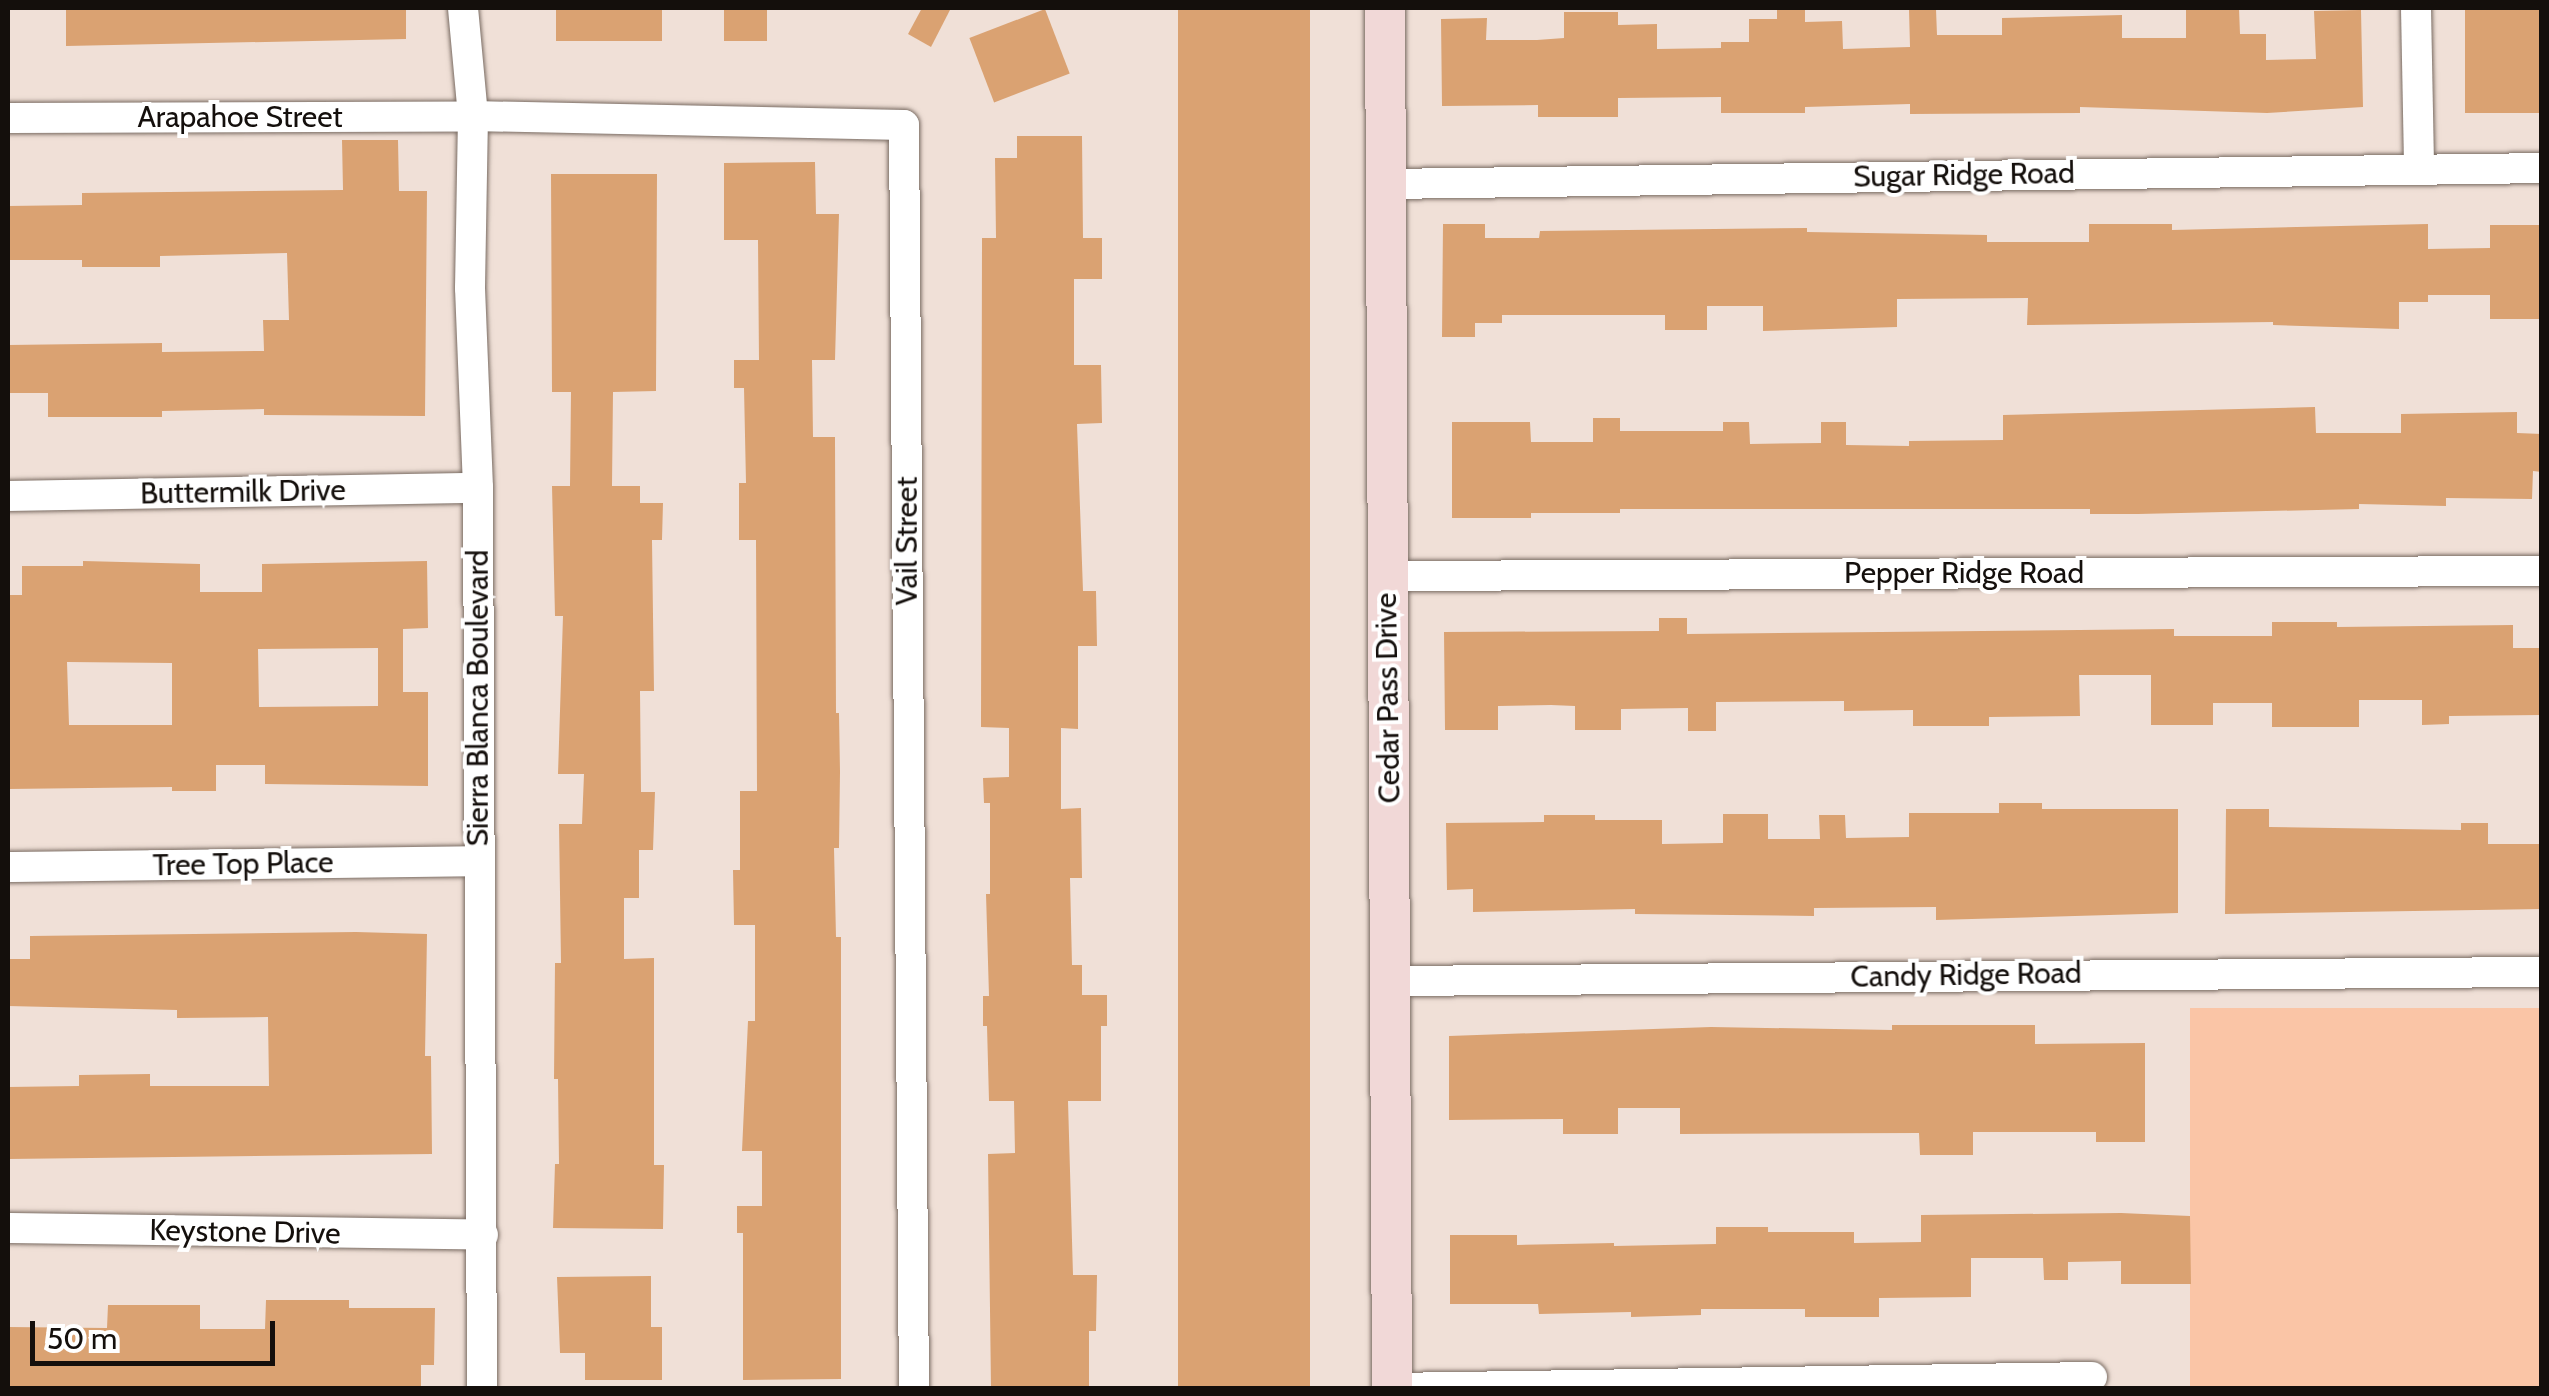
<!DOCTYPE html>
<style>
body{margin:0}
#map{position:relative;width:2549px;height:1396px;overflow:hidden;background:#f0e0d7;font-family:Cabin,sans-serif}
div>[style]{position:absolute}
.green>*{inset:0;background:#fac5a6;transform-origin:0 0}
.building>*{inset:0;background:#daa272;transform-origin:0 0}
.roads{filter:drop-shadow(0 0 2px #796b62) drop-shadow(0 0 2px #796b62)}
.street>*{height:30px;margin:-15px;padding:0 15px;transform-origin:15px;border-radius:15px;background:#fff}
.secondary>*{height:40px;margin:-20px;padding:0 20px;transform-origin:20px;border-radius:20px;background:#f1d8d7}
span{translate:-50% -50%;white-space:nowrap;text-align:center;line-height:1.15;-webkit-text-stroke:8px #fff;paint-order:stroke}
.street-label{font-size:30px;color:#140f0c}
.frame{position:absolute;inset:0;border:10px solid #140f0c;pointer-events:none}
.scale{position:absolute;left:30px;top:1321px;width:245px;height:45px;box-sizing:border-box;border:5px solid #140f0c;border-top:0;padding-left:12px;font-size:30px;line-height:35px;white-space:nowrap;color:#140f0c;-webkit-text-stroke:8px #fff;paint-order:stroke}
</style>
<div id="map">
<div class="green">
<div style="left:2541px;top:1008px;width:380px;height:351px;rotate:90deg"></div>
</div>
<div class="building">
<div style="clip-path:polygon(66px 8px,406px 8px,406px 39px,66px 46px)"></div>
<div style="left:556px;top:8px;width:106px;height:33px"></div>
<div style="left:724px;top:8px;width:43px;height:33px"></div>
<div style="clip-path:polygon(922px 8px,951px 8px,931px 47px,908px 34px)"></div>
<div style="left:1178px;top:8px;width:132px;height:1380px"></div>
<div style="clip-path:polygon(1777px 8px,1805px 8px,1805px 22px,1842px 21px,1843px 49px,1910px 47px,1909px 9px,1936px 9px,1937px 35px,2002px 35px,2002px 18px,2122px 15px,2122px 38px,2186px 38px,2186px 8px,2239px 8px,2240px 34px,2266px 34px,2266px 60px,2316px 59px,2314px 11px,2361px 10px,2363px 107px,2267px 113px,2080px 107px,2080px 113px,1910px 114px,1910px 104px,1805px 107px,1805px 113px,1721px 113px,1721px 97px,1618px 98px,1618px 117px,1538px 117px,1538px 105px,1442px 106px,1441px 19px,1487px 18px,1486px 40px,1537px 40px,1564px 38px,1564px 12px,1618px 12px,1618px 25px,1657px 24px,1657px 49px,1721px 48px,1721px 42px,1749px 42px,1749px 19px,1777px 19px)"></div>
<div style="left:2465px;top:8px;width:77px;height:105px"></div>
<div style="left:1045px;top:9px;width:69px;height:81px;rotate:69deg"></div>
<div style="clip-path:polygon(1017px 136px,1082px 136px,1083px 238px,1102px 238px,1102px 279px,1074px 279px,1074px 365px,1101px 365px,1102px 423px,1077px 424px,1083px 591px,1096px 591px,1097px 646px,1078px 646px,1078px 729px,1061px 728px,1061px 809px,1081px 808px,1082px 878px,1070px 878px,1072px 965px,1082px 965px,1082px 995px,1107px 995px,1107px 1026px,1101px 1026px,1101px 1101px,1068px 1101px,1073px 1275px,1097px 1275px,1096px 1331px,1089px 1331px,1089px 1388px,991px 1388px,988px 1154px,1015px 1153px,1014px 1101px,989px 1101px,987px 1026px,983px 1026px,983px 996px,989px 996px,986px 894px,990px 894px,990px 803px,984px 803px,983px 778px,1009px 777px,1009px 728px,981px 727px,982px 238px,996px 238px,995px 158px,1017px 158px)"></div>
<div style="clip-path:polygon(342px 140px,398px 140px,399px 191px,427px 191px,425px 416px,264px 415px,264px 409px,162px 411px,162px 417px,48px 417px,48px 393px,8px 393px,8px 345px,162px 343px,162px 352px,264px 351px,263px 320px,289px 320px,287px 253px,160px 256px,160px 267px,82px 267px,82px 260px,8px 260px,8px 206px,82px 205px,82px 193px,343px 190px)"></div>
<div style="clip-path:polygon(815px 162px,816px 214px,839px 214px,835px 360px,812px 360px,813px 437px,835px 437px,836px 713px,839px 713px,840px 772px,839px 848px,834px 848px,836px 937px,841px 937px,841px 1379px,743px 1380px,743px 1233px,737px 1233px,737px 1206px,762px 1206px,762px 1151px,742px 1151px,748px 1021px,755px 1021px,755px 925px,734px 925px,733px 870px,740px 870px,740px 791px,757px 791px,756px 540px,739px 540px,739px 483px,746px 483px,744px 388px,734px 388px,734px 360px,759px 360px,758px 240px,724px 240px,724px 163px)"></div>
<div style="clip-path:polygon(551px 174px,657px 174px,656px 391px,613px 392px,612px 486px,640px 486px,640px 503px,663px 503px,662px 540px,652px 540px,654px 691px,640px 691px,641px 792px,655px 792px,653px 850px,639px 850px,639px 898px,624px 898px,624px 959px,654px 958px,654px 1165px,664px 1165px,663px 1229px,553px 1228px,555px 1164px,559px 1164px,558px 1079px,554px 1079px,555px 963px,561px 963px,559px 824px,582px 824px,584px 774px,558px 774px,563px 616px,555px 616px,552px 486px,570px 486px,571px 392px,552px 392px)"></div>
<div style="clip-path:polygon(1443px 224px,1485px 224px,1485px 238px,1539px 238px,1540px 231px,1807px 228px,1807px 232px,1987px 235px,1987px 242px,2089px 242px,2089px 224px,2172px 224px,2172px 230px,2428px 224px,2428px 249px,2490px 248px,2490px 225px,2539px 225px,2539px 319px,2490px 319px,2490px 295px,2428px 295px,2428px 302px,2399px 302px,2399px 329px,2273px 325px,2273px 322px,2027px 325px,2028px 298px,1897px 299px,1897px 327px,1763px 331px,1763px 306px,1707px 306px,1707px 330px,1665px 330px,1665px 315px,1502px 315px,1502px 323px,1475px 323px,1475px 337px,1442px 337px)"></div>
<div style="clip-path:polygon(2315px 407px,2316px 433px,2401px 433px,2401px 414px,2517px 412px,2517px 433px,2542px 434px,2542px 472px,2533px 471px,2532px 499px,2446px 498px,2446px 506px,2359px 504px,2359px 509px,2138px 514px,2090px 514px,2090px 509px,1620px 509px,1620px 513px,1531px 513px,1531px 518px,1452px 518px,1452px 422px,1530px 422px,1531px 442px,1593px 442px,1593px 418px,1620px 418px,1620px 431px,1723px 431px,1723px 422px,1749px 422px,1750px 444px,1821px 443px,1821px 422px,1846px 422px,1846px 445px,1909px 446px,1909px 441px,2003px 440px,2003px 415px)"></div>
<div style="clip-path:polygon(evenodd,83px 561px,200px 564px,200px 592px,262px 592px,262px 564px,427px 561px,428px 628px,403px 629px,403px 692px,428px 692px,428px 786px,265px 784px,265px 765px,216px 765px,216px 791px,172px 791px,172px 787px,8px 789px,8px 595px,22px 595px,22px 566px,83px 566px,83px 561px,378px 648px,378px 706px,259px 707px,258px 649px,378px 648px,83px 561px,67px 662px,172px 663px,172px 725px,69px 725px,67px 662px)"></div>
<div style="clip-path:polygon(1659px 618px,1687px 618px,1687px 634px,2174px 629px,2174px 636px,2272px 636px,2272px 622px,2337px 622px,2337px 627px,2513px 625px,2513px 648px,2540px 648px,2541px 715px,2449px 716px,2449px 724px,2422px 725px,2422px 700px,2359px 700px,2359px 727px,2272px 727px,2272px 703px,2213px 703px,2213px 725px,2151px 725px,2151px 675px,2079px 675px,2080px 716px,1989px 717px,1989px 726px,1913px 726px,1913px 710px,1844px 711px,1844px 701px,1716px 702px,1716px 731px,1688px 731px,1688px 708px,1621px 709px,1621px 730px,1575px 730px,1575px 706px,1551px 705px,1498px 706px,1498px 730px,1445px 730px,1444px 632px,1659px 631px)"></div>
<div style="clip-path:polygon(1999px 803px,2042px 803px,2042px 809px,2178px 809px,2178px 913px,1936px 920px,1936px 907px,1814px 908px,1814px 916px,1635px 914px,1635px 909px,1473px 912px,1473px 889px,1447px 890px,1446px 823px,1544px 822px,1544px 815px,1595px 815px,1595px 820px,1662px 820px,1662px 844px,1723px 843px,1723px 814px,1768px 814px,1768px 839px,1820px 839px,1819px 815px,1845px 815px,1846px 838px,1909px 837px,1909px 813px,1999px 813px)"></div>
<div style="clip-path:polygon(2226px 809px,2269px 809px,2269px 827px,2461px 830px,2461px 823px,2488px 823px,2488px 844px,2542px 844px,2542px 909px,2225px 914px)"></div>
<div style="clip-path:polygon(356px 932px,427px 934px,425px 1056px,431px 1056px,432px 1154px,8px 1159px,8px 1087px,79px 1086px,79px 1075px,150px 1074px,150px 1086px,269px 1086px,268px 1017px,177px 1018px,177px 1010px,8px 1006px,8px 959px,30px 959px,30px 936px)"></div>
<div style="clip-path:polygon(1892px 1025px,2035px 1025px,2035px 1044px,2145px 1043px,2145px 1142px,2096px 1142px,2096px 1132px,1973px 1132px,1973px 1155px,1920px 1155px,1919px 1133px,1680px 1134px,1680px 1108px,1618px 1108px,1618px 1134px,1563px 1134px,1563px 1119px,1449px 1120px,1449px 1036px,1711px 1027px,1892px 1030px)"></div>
<div style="clip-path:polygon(2121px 1213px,2190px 1216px,2191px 1284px,2121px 1284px,2121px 1261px,2068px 1262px,2068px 1280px,2044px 1280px,2043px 1258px,1971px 1258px,1971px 1297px,1879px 1298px,1879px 1317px,1805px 1317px,1805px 1309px,1701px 1309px,1701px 1315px,1631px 1317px,1631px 1312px,1539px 1314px,1538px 1304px,1450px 1304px,1450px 1235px,1517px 1235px,1517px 1245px,1614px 1243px,1614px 1246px,1716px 1244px,1716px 1227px,1768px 1227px,1768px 1232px,1854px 1232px,1854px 1243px,1921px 1242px,1921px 1215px)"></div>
<div style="clip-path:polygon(651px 1276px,651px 1327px,662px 1327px,662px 1380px,585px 1380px,585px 1353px,560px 1353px,557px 1277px)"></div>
<div style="clip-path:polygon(266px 1300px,349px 1300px,349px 1308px,435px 1308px,434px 1365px,421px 1365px,421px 1388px,8px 1388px,8px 1327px,107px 1328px,108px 1305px,200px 1305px,200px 1329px,265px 1329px)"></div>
</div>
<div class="roads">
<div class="street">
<div style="left:463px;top:8px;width:108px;rotate:84.7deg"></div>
<div style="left:473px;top:116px;width:172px;rotate:91deg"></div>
<div style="left:470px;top:288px;width:200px;rotate:87.7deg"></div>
<div style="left:478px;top:488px;width:900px;rotate:89.75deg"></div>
<div style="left:2416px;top:8px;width:160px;rotate:88.9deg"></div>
<div style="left:8px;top:118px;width:465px;rotate:-0.2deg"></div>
<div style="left:473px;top:116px;width:431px;rotate:1.2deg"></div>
<div style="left:904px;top:125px;width:1263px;rotate:89.55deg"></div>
<div style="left:1386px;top:184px;width:1156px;rotate:-0.79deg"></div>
<div style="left:8px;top:496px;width:470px;rotate:-1deg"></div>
<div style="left:1387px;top:576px;width:1155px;rotate:-0.25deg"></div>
<div style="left:8px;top:867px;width:470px;rotate:-0.7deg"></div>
<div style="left:1391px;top:981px;width:1151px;rotate:-0.45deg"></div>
<div style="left:8px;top:1228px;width:475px;rotate:0.8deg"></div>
<div style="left:1392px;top:1388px;width:700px;rotate:-0.9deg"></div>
</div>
<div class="secondary">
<div style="left:1385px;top:8px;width:1380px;rotate:89.71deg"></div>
</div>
</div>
<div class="street-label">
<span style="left:240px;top:117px">Arapahoe Street</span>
<span style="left:1964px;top:175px;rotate:-1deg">Sugar Ridge Road</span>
<span style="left:243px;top:492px;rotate:-1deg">Buttermilk Drive</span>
<span style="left:907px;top:541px;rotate:-90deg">Vail Street</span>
<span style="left:1964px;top:573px">Pepper Ridge Road</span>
<span style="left:478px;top:698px;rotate:-90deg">Sierra Blanca Boulevard</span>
<span style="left:1388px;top:698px;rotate:-91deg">Cedar Pass Drive</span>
<span style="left:243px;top:864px;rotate:-1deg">Tree Top Place</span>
<span style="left:1966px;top:975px;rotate:-1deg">Candy Ridge Road</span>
<span style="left:245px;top:1232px;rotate:1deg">Keystone Drive</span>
</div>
<div class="frame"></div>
<div class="scale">50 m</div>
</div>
